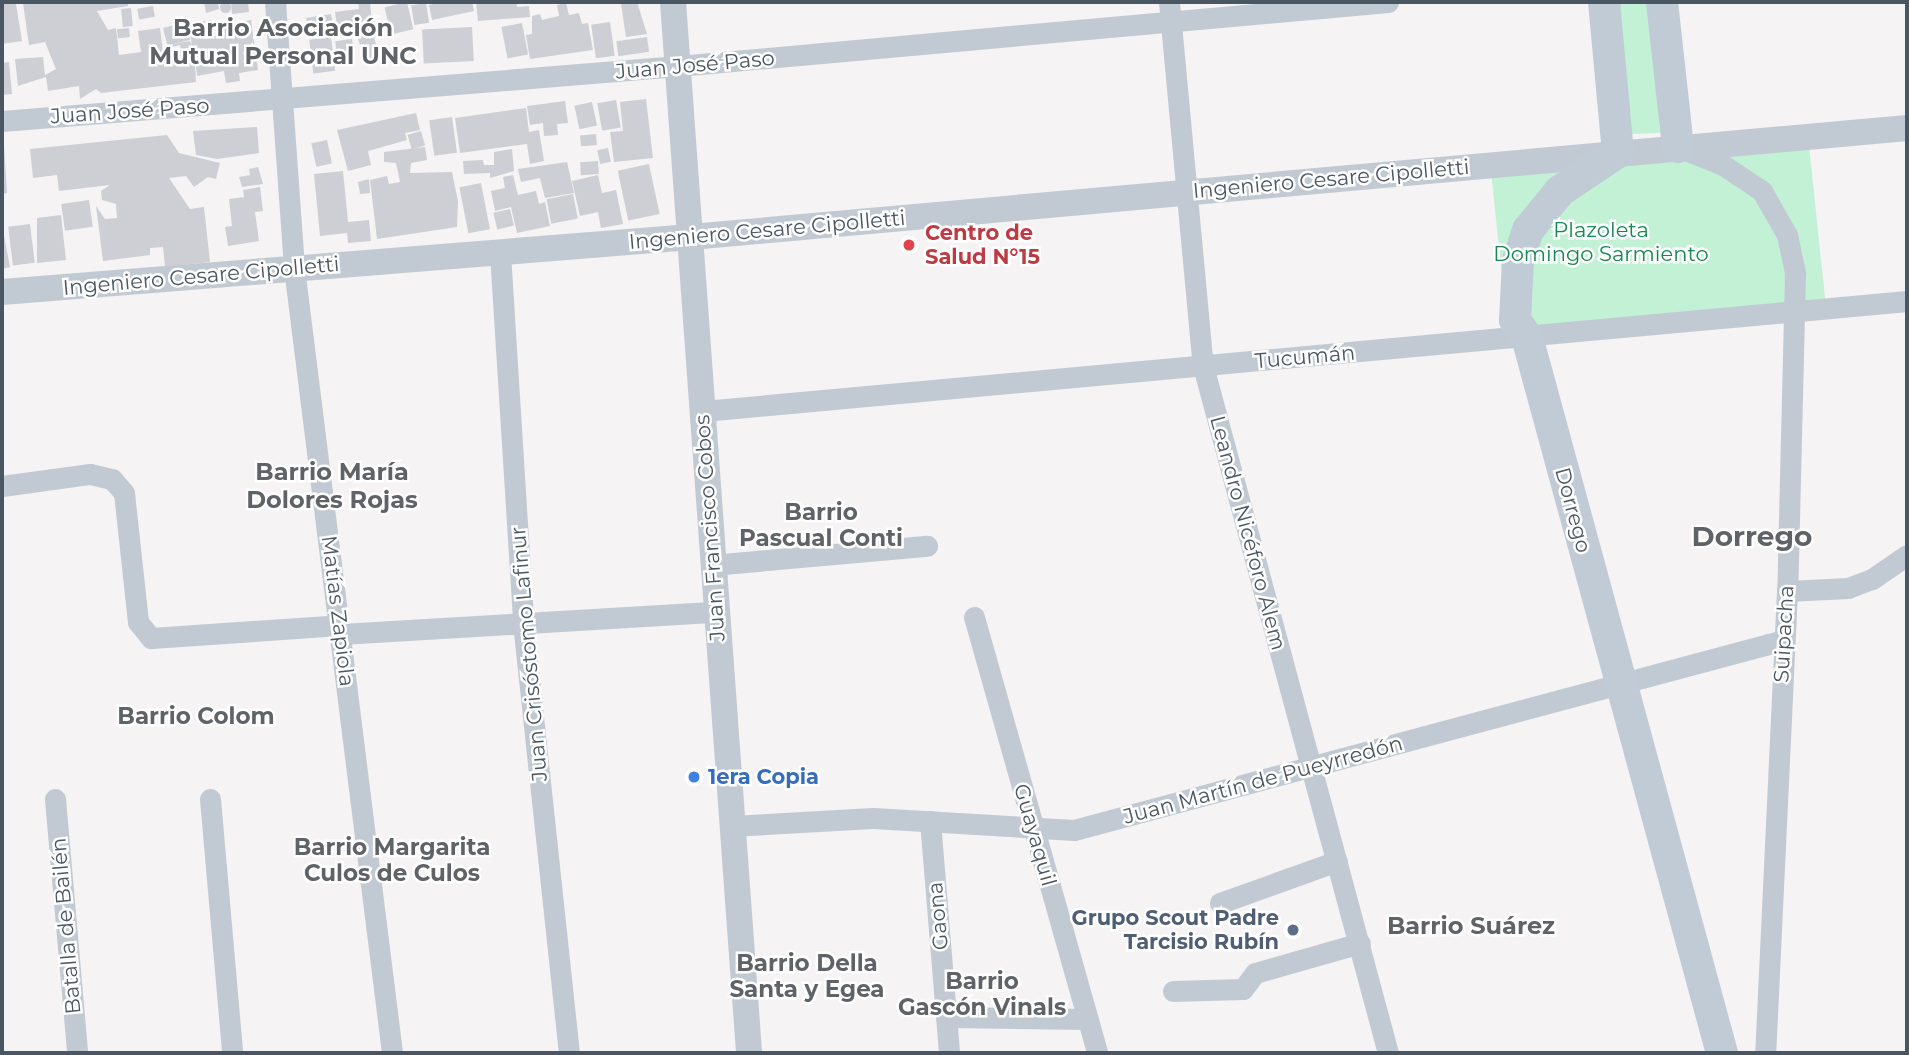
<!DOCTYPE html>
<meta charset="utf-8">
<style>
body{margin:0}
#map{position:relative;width:1909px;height:1055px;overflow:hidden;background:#f5f3f3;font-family:Montserrat,sans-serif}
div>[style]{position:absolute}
.green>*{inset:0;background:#c3f1d5;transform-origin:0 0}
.building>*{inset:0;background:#cdcfd5;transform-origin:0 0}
.round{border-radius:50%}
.minor>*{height:21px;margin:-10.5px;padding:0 10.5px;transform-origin:10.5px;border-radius:10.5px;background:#c1cad2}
.tertiary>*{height:26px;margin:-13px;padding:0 13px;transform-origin:13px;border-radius:13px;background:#c1cad2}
.secondary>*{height:32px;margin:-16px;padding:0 16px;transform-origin:16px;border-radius:16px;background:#c1cbd6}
.dots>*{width:19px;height:19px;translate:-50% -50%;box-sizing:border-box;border:4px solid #fff;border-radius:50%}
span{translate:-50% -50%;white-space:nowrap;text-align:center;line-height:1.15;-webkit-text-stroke:5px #fff;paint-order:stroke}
.street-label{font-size:21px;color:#4a5661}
.park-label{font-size:21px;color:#17864f}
.health-label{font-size:21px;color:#be3a42;font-weight:700}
.left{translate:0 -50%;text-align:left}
.shop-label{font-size:21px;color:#366cbe;font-weight:700}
.service-label{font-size:21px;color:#4e5e75;font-weight:700}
.right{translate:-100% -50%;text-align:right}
.neighbourhood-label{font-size:23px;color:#5f6368;font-weight:700}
.quarter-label{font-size:24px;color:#5f6368;font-weight:700}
.district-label{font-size:28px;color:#5f6368;font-weight:700}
.frame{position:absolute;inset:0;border:4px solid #4a5661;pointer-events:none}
</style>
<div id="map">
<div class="green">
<div style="clip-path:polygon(1614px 2px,1650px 2px,1660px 133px,1632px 134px)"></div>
<div style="left:1808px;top:136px;width:174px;height:319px;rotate:84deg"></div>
</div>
<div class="building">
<div class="round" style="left:219.5px;top:1.5px;width:11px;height:11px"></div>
<div style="clip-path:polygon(2px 2px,128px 2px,128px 6px,97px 11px,108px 30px,116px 28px,119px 55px,141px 52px,138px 31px,160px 28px,163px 53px,181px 50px,180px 45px,168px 48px,163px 28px,186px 22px,190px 40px,173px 44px,190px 41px,192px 47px,189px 23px,211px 20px,214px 36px,225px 35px,223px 24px,251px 20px,258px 70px,239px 73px,240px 81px,226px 83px,224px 71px,197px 76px,194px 52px,196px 82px,101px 93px,96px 89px,80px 99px,79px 86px,48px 91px,46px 77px,18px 86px,15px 59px,43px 57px,45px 75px,56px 69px,45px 42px,29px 45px,23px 3px,16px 4px,22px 41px,2px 44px)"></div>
<div style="clip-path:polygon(204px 2px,218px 2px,219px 9px,206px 13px)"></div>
<div style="clip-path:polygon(231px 2px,248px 2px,249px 12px,232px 14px)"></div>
<div style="clip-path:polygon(358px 2px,370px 2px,372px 22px,337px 26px,335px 12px,359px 9px)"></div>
<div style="left:407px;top:2px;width:28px;height:23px;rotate:77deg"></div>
<div style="clip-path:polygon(441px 2px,472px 2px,474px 11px,432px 20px,429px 5px)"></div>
<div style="clip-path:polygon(476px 2px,517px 2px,517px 7px,529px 6px,530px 17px,478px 21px)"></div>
<div style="clip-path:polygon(637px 2px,647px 34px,626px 37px,621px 4px)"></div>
<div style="left:426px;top:3px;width:20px;height:15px;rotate:81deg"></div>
<div style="clip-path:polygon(566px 3px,569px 15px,579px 13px,582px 24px,588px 23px,593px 50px,530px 59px,526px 35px,532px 34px,532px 16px,540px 14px,542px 20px,559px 16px,557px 5px)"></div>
<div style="left:153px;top:6px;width:11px;height:16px;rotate:80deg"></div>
<div style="left:131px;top:8px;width:18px;height:10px;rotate:84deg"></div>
<div style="clip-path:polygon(331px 14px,335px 33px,321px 36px,319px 27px,308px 29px,306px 18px)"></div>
<div style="left:610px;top:22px;width:34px;height:19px;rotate:82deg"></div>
<div style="left:522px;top:23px;width:32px;height:21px;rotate:79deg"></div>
<div style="clip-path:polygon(381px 24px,384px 35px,374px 37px,379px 57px,364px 61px,356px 30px)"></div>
<div style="left:472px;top:27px;width:34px;height:50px;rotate:87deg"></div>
<div style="left:129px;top:28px;width:9px;height:12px;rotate:84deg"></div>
<div style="left:331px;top:37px;width:34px;height:22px;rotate:83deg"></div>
<div style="left:647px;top:37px;width:15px;height:31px;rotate:82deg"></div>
<div style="left:352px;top:39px;width:22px;height:17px;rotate:82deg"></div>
<div style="clip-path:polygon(9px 62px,12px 94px,2px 95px,2px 63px)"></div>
<div style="clip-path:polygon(646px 99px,653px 158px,614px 162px,610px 132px,623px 131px,620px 102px)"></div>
<div style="left:616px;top:100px;width:28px;height:19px;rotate:80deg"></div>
<div style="clip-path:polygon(565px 101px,568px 123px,557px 124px,558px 135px,544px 136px,543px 123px,530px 125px,527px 106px)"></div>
<div style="left:592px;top:102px;width:24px;height:18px;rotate:78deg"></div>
<div style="clip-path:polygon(526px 108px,529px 132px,539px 130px,544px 161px,530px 164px,527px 144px,460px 153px,455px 118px)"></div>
<div style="clip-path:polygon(416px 113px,420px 130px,405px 133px,407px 140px,368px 151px,371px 165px,348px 171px,337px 130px)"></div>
<div style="left:452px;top:117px;width:36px;height:23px;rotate:82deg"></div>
<div style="clip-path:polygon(257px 127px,259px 153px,217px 159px,196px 155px,193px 131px)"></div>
<div style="left:421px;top:131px;width:15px;height:14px;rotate:74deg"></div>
<div style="left:596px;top:134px;width:11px;height:16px;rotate:85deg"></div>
<div style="clip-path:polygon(167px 135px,179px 153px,220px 163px,216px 179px,208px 177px,194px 187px,186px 176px,169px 178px,190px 209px,204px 207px,210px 262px,165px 267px,163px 247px,150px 248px,150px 255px,103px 261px,96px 206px,105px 219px,117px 218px,116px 204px,102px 200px,101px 191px,110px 185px,59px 191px,57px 175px,33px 178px,30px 149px)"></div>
<div style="left:327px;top:140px;width:24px;height:16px;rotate:78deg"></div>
<div style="clip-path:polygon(4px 145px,7px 193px,2px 194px,2px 146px)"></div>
<div style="clip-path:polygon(425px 147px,427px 160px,411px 163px,410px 173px,452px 172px,458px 201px,457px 227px,377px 239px,370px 180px,387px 176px,389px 184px,400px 182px,396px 163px,384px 162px,384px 152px)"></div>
<div style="left:608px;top:148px;width:14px;height:11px;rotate:78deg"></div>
<div style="clip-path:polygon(512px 149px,514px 171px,490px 178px,490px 173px,464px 174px,463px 161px,483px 160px,484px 165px,494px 165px,494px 152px)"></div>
<div style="left:598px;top:161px;width:13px;height:18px;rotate:86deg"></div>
<div style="clip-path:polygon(567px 162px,574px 193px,545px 198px,540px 178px,521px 182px,518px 169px)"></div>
<div style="left:649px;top:164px;width:51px;height:32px;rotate:78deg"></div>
<div style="clip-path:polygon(258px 167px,263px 184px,242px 187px,239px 177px,250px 175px,249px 169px)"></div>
<div style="clip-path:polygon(343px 171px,348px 222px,369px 220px,371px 241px,348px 243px,347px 233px,320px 236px,314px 174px)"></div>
<div style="clip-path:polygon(513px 175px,518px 195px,536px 191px,539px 204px,545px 202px,550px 226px,517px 233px,511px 207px,495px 211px,491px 191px,505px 188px,503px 177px)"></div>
<div style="clip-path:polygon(598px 175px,602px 193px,616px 190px,623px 224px,601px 228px,598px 212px,580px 216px,572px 181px)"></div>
<div style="clip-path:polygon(369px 179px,370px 193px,360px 194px,358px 182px)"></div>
<div style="left:481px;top:183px;width:47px;height:22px;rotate:79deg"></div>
<div style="clip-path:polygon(260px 187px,263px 211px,255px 212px,259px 241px,228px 246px,225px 227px,232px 226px,229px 199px,244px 197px,243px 190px)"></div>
<div style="left:573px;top:194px;width:25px;height:27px;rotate:79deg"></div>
<div style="left:89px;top:200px;width:27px;height:28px;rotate:82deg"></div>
<div style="left:510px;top:209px;width:17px;height:17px;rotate:77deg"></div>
<div style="clip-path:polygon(61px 215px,66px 260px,37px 263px,37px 218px)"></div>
<div style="left:30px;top:224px;width:39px;height:22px;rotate:83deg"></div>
<div style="clip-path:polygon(3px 230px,10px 267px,2px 269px,2px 231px)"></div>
</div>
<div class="minor">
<div style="left:275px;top:2px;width:267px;rotate:85.9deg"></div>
<div style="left:294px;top:268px;width:791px;rotate:82.88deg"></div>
<div style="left:1169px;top:2px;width:366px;rotate:84.7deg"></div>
<div style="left:1203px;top:366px;width:711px;rotate:74.93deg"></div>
<div style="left:2px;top:121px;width:678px;rotate:-4.65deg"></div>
<div style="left:678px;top:66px;width:713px;rotate:-5.15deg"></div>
<div style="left:1683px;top:149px;width:43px;rotate:21.8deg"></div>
<div style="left:1723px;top:165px;width:47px;rotate:33.7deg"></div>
<div style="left:1762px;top:191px;width:51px;rotate:60.4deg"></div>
<div style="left:1787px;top:235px;width:40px;rotate:78deg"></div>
<div style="left:1795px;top:274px;width:317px;rotate:91.4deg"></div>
<div style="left:1787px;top:591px;width:463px;rotate:92.7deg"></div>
<div style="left:500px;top:253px;width:371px;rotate:86.4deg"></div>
<div style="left:523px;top:623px;width:432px;rotate:83.9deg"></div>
<div style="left:703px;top:411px;width:1209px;rotate:-5.22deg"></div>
<div style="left:2px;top:486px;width:89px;rotate:-7.8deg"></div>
<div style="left:90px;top:474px;width:23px;rotate:13deg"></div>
<div style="left:112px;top:479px;width:18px;rotate:49deg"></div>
<div style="left:124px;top:493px;width:130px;rotate:83.8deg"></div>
<div style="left:138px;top:622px;width:21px;rotate:51deg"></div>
<div style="left:151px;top:638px;width:189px;rotate:-3.9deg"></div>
<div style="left:712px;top:565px;width:216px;rotate:-5.1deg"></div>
<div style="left:1787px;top:591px;width:61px;rotate:-2.8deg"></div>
<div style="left:1848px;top:588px;width:26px;rotate:-21deg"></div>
<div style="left:1872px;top:579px;width:42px;rotate:-34.4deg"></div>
<div style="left:974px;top:617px;width:453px;rotate:74.2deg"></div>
<div style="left:341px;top:634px;width:375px;rotate:-3.4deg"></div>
<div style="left:55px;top:799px;width:255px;rotate:85deg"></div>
<div style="left:210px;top:799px;width:255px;rotate:85deg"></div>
<div style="left:930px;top:821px;width:233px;rotate:85.3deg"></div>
<div style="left:731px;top:826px;width:142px;rotate:-3.2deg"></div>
<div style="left:873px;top:818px;width:201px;rotate:3.4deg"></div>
<div style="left:1074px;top:830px;width:735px;rotate:-14.98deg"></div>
<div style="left:1220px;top:903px;width:124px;rotate:-19.7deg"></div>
<div style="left:1173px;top:991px;width:70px;rotate:-1.6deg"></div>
<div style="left:1243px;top:989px;width:20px;rotate:-53deg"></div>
<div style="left:1255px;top:973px;width:109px;rotate:-15.9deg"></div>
<div style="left:946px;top:1017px;width:141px;rotate:0.8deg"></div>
</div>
<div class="tertiary">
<div style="left:673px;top:2px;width:1054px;rotate:85.86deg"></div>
<div style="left:2px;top:292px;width:691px;rotate:-4.56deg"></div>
<div style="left:691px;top:237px;width:1221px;rotate:-5.12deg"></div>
</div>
<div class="secondary">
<div style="left:1604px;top:2px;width:151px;rotate:84.7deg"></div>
<div style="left:1618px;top:152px;width:70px;rotate:146.1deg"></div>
<div style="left:1560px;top:191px;width:50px;rotate:129.4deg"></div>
<div style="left:1528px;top:230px;width:33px;rotate:108deg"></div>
<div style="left:1518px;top:261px;width:59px;rotate:92.9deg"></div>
<div style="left:1515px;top:320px;width:21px;rotate:55deg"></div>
<div style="left:1527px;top:337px;width:742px;rotate:74.77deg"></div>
<div style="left:1662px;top:2px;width:146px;rotate:83.7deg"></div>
</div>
<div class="dots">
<div style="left:909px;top:245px;background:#e0444e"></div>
<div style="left:694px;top:777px;background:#3f7fe0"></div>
<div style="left:1293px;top:930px;background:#5c6f8a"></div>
</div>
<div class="street-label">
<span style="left:695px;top:65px;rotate:-5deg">Juan José Paso</span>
<span style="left:130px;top:111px;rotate:-4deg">Juan José Paso</span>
<span style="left:1331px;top:179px;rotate:-5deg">Ingeniero Cesare Cipolletti</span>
<span style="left:767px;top:230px;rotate:-5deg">Ingeniero Cesare Cipolletti</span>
<span style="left:201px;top:276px;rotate:-5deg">Ingeniero Cesare Cipolletti</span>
<span style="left:1305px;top:357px;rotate:-5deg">Tucumán</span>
<span style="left:1573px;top:510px;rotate:75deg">Dorrego</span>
<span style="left:710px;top:528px;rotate:-94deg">Juan Francisco Cobos</span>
<span style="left:1248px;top:533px;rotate:75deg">Leandro Nicéforo Alem</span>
<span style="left:338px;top:611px;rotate:83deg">Matías Zapiola</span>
<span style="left:1784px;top:634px;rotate:-87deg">Suipacha</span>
<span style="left:529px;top:654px;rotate:-95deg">Juan Crisóstomo Lafinur</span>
<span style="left:1263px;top:780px;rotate:-15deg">Juan Martín de Pueyrredón</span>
<span style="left:1035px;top:835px;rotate:74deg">Guayaquil</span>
<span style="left:938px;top:916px;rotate:-95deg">Gaona</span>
<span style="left:66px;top:926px;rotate:-95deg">Batalla de Bailén</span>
</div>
<div class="park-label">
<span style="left:1601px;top:242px">Plazoleta<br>Domingo Sarmiento</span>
</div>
<div class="health-label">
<span class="left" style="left:925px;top:245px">Centro de<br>Salud N°15</span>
</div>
<div class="shop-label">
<span class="left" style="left:708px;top:777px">1era Copia</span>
</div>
<div class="service-label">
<span class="right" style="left:1279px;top:930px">Grupo Scout Padre<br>Tarcisio Rubín</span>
</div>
<div class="neighbourhood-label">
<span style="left:821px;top:525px">Barrio<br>Pascual Conti</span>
<span style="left:196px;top:716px">Barrio Colom</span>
<span style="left:392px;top:860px">Barrio Margarita<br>Culos de Culos</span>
<span style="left:807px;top:976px">Barrio Della<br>Santa y Egea</span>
<span style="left:982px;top:994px">Barrio<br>Gascón Vinals</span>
</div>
<div class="quarter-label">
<span style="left:283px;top:42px">Barrio Asociación<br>Mutual Personal UNC</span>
<span style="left:332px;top:486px">Barrio María<br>Dolores Rojas</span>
<span style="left:1471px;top:926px">Barrio Suárez</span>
</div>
<div class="district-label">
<span style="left:1752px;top:536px">Dorrego</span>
</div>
<div class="frame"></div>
</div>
